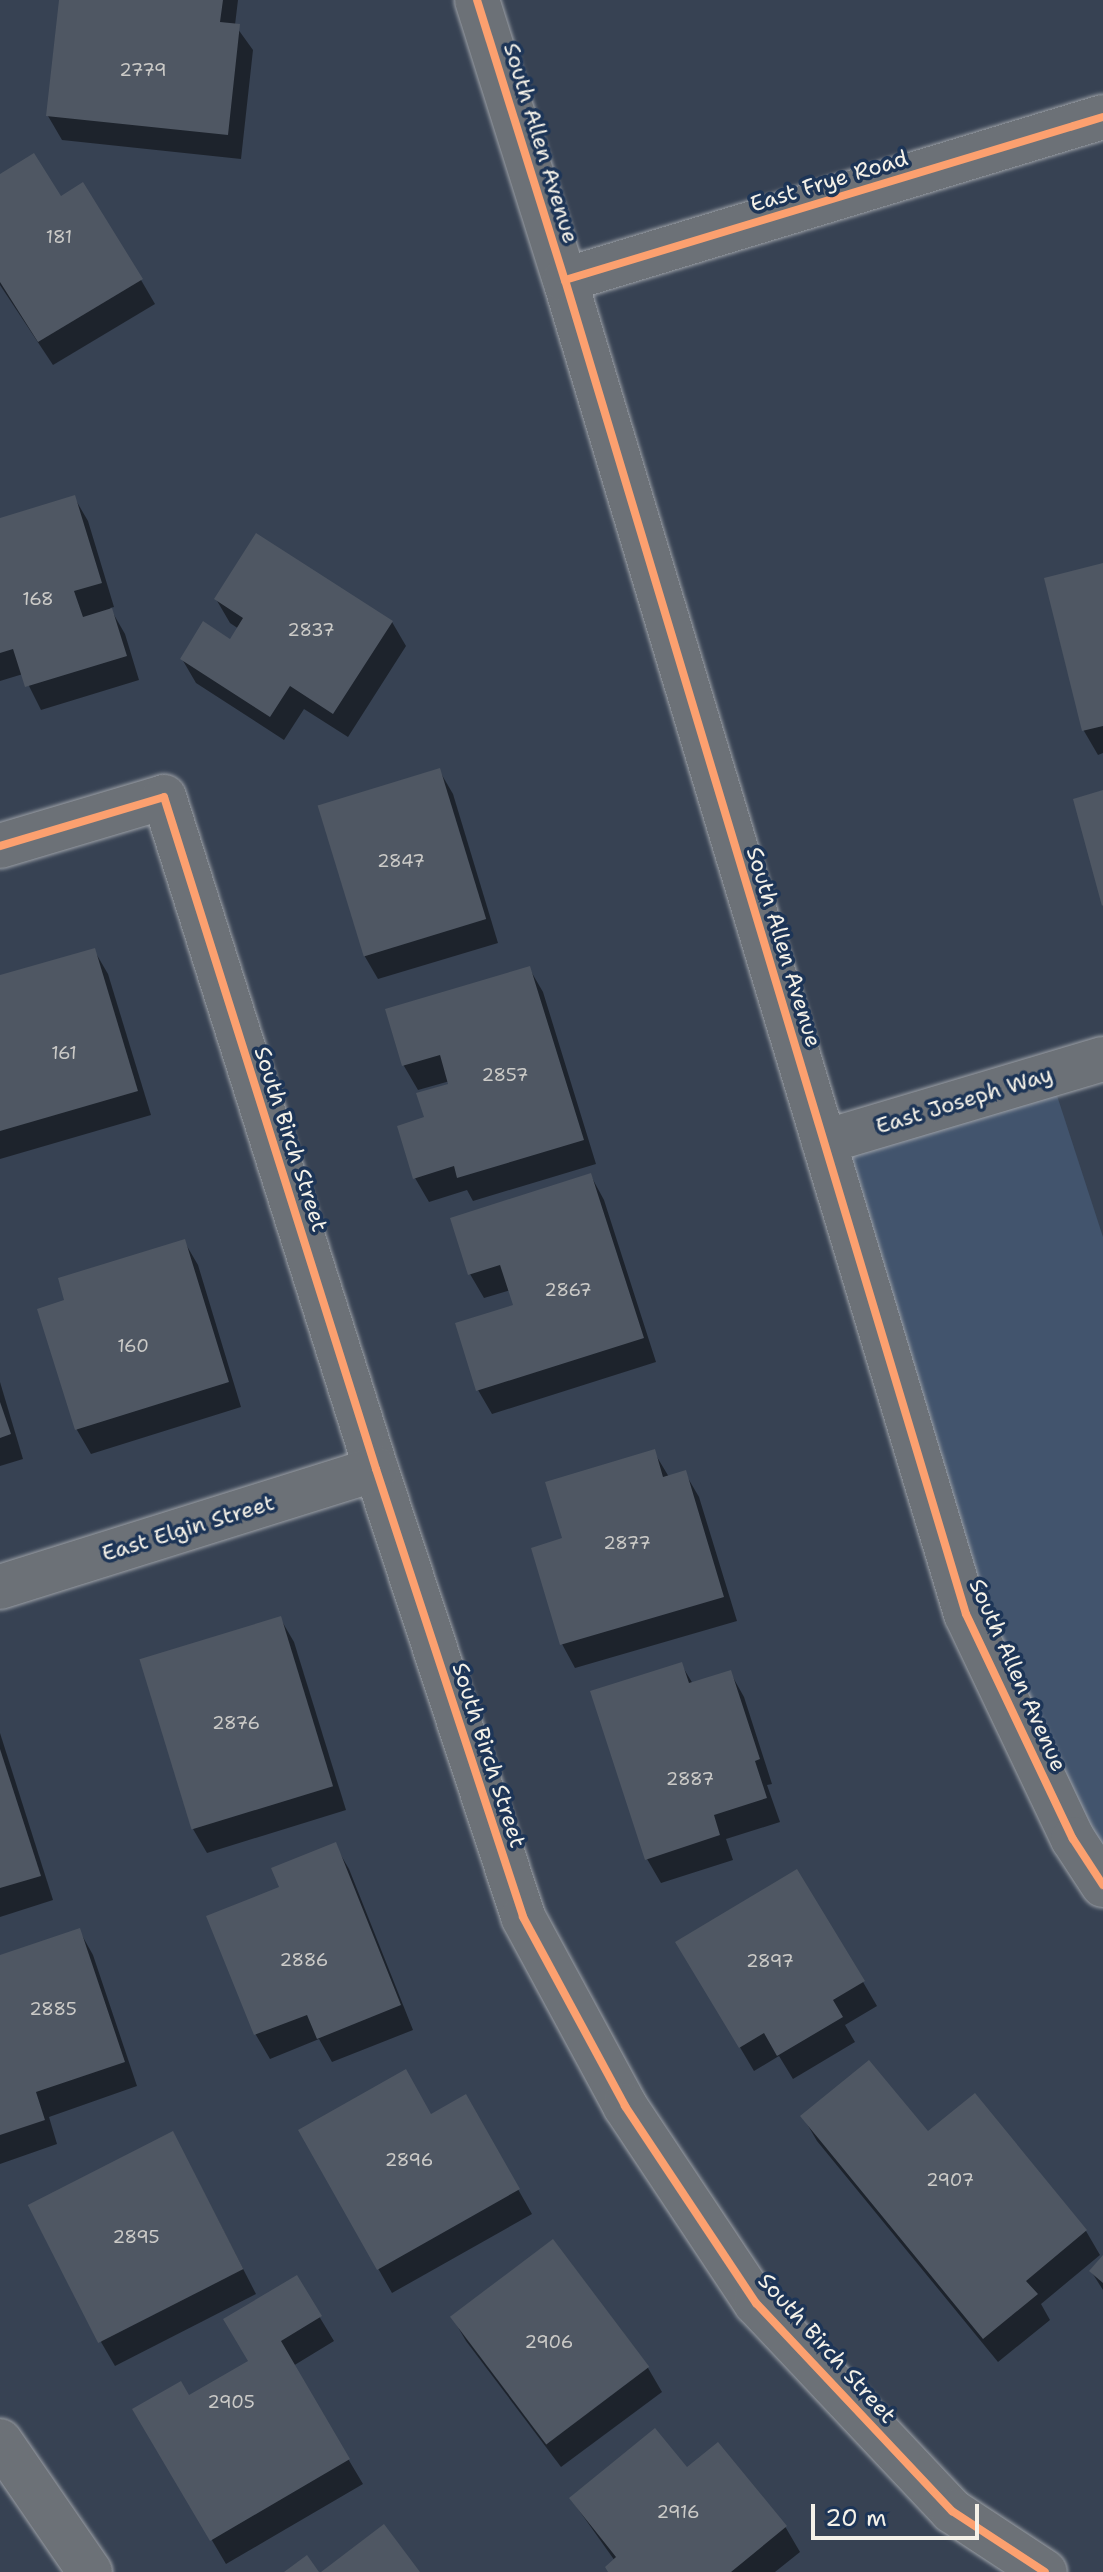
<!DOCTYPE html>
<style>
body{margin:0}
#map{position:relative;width:1103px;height:2572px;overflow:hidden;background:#374253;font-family:"Shantell Sans",sans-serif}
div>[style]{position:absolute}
.green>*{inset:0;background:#42546d}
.shadow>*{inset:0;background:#0007}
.building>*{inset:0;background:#4f5763;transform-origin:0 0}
.roads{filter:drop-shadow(0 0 2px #9da1a7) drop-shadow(0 0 2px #9da1a7)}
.minor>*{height:44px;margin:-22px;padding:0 22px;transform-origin:22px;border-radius:22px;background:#6c7177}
.tertiary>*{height:44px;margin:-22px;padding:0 22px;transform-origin:22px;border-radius:22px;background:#6c7177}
.cycleway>*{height:8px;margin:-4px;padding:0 4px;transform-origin:4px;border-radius:4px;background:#fca06f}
span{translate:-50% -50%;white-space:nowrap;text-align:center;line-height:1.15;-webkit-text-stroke:7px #1d3557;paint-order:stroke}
.number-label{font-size:18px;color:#cbcac7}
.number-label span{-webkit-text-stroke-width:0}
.street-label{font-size:22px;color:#f4f1e8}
.scale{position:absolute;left:811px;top:2504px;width:168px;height:36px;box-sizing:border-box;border:4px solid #f4f1e8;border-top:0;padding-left:10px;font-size:24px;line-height:28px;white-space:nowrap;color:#f4f1e8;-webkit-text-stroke:6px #1d3557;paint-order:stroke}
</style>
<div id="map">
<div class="green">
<div style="clip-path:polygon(1050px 1074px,1103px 1237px,1103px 1885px,966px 1614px,824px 1142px)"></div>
</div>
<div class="shadow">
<div style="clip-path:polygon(61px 0,238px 0,235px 25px,253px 50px,241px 159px,62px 140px,48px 116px)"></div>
<div style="clip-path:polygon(0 177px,60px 199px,141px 280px,155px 304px,53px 365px,0 285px)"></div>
<div style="clip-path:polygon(74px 497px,88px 521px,114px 607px,110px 608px,125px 634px,139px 680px,41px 710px,23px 674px,0 681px,0 520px)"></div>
<div style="clip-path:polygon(1103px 565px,1103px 753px,1098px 755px,1084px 731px,1046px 580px)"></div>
<div style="clip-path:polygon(216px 599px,392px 622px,406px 646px,348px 737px,304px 709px,284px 740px,196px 683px,182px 659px,230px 642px,239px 629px,230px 623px)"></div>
<div style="clip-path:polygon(439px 770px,453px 794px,498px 943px,378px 979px,364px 955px)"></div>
<div style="clip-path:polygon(94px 950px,108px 974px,151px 1115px,0 1159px,0 977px)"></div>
<div style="clip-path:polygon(529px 968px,543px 992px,596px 1164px,473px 1201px,467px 1190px,429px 1202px,415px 1178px,426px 1118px,451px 1085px,450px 1081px,418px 1090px,404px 1066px,387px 1011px)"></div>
<div style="clip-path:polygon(591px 1176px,604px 1200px,656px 1362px,492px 1414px,478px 1390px,516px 1306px,511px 1290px,484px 1298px,470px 1274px)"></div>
<div style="clip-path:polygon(184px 1241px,198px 1265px,241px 1407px,91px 1454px,77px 1430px,39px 1310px,67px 1301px)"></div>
<div style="clip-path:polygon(0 1382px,23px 1459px,0 1466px)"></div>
<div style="clip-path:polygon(654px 1452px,669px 1477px,685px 1473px,699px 1497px,737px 1621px,575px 1668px,562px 1644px,565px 1539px)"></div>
<div style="clip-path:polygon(280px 1618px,294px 1642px,346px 1810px,207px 1853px,193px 1829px)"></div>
<div style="clip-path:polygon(681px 1664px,693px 1684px,730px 1672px,744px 1697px,772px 1784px,767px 1785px,780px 1822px,726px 1839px,733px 1860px,661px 1883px,647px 1859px)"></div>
<div style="clip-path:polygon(0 1733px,53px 1900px,0 1917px)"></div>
<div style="clip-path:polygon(335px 1845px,349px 1869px,413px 2030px,332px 2062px,319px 2039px,270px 2059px,256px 2035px,209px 1917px,282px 1888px)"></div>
<div style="clip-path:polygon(79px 1930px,93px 1955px,137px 2086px,49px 2117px,57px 2144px,0 2164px,0 1957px)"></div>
<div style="clip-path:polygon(678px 1943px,863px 1982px,877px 2006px,845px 2025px,855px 2042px,793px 2079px,779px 2056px,754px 2071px)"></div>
<div style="clip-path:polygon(974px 2096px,1086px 2231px,1100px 2255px,1041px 2304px,1050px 2320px,998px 2362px,817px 2141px,803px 2117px,927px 2134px)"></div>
<div style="clip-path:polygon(466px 2097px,532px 2214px,392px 2293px,300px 2131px,430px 2117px)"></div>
<div style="clip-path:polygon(186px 2158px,256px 2294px,115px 2366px,101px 2342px)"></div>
<div style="clip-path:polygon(552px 2242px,648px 2368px,662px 2392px,561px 2467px,466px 2341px,452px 2317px)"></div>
<div style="clip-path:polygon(1103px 2258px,1103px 2290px,1091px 2271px)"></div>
<div style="clip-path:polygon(296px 2278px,334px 2341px,293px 2366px,363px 2484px,226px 2564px,135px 2410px,189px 2398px,250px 2362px)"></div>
<div style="clip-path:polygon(718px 2445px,786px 2528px,800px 2552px,775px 2572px,610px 2572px,615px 2561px,571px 2499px,687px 2470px)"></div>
</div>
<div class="building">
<div style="clip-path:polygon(59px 0,223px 0,220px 22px,240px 24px,228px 135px,46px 116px)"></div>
<div style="clip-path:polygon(34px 153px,61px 196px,83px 182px,143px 279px,38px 342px,0 282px,0 174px)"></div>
<div style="clip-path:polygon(75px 495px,102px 583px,74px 591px,83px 617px,112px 608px,127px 656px,25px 687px,13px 649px,0 653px,0 518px)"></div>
<div style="clip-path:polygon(256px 533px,393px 621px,333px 714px,290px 686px,270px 717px,180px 659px,203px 621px,230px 639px,243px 618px,214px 599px)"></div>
<div style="clip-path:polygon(1103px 563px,1103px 726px,1082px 731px,1044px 578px)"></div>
<div style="left:440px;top:768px;width:158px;height:128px;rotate:73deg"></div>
<div style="clip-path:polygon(1103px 790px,1103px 905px,1102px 906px,1073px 799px)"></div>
<div style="clip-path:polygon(95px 948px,138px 1091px,0 1131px,0 975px)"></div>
<div style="clip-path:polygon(530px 966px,584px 1140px,457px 1178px,454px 1166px,413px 1179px,397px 1126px,424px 1117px,416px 1093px,448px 1084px,440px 1055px,402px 1066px,385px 1009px)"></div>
<div style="clip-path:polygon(591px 1173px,644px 1338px,476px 1391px,455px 1323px,513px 1305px,500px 1265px,468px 1275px,450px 1218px)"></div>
<div style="clip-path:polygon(185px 1239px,229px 1382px,75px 1430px,37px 1309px,64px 1300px,58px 1278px)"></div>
<div style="clip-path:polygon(0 1402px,11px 1434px,0 1438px)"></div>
<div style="clip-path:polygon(655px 1449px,663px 1477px,686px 1470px,724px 1597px,560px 1645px,531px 1548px,562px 1538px,545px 1482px)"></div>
<div style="left:281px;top:1616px;width:178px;height:148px;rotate:73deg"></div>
<div style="clip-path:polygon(682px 1662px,689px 1683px,731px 1670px,760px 1759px,755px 1761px,767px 1798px,714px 1815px,720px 1835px,645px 1860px,590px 1691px)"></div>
<div style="clip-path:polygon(0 1749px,41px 1876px,0 1888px)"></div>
<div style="clip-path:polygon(336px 1842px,401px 2005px,317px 2039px,307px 2015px,254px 2035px,206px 1916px,279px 1887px,271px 1868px)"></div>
<div style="clip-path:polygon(797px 1869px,865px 1981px,833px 2000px,843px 2017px,777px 2056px,764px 2033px,739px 2048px,675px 1942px)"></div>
<div style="clip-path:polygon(80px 1928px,125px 2062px,36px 2092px,45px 2120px,0 2135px,0 1955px)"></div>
<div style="clip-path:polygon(869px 2060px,928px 2131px,975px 2093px,1087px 2230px,1026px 2281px,1038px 2294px,983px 2339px,800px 2116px)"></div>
<div style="clip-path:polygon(406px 2069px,431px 2114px,466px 2094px,520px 2189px,377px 2270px,298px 2130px)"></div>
<div style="left:173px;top:2131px;width:155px;height:163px;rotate:63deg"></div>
<div style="left:553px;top:2239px;width:160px;height:129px;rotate:53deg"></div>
<div style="clip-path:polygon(1103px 2255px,1103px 2283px,1089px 2271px)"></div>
<div style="clip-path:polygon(297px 2275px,322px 2316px,281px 2341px,350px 2459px,210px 2541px,132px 2409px,181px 2381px,189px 2395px,248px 2361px,223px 2319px)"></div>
<div style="clip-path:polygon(655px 2428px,687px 2467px,718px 2442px,787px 2526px,731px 2572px,608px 2572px,605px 2567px,616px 2557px,569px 2498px)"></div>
<div style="clip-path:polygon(384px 2524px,420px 2572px,321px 2572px)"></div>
<div style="clip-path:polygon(307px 2555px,319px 2572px,284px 2572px)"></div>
</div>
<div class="roads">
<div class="minor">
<div style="left:0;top:846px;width:171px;rotate:-16.6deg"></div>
<div style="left:164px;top:797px;width:705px;rotate:72.49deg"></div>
<div style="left:376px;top:1469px;width:472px;rotate:71.8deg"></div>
<div style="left:523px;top:1917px;width:215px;rotate:61.6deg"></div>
<div style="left:625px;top:2106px;width:237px;rotate:56.4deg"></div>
<div style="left:756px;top:2303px;width:286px;rotate:46.7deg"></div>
<div style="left:952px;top:2511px;width:111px;rotate:33.3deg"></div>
<div style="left:824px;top:1142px;width:291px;rotate:-16.6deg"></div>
<div style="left:0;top:1587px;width:394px;rotate:-17.4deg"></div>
<div style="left:0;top:2441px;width:159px;rotate:55.5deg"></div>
</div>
<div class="tertiary">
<div style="left:477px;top:0;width:294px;rotate:72.6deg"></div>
<div style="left:565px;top:280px;width:1393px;rotate:73.27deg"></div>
<div style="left:966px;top:1614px;width:249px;rotate:64.6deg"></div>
<div style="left:1073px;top:1839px;width:55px;rotate:56.9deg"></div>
<div style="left:565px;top:280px;width:562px;rotate:-16.86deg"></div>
</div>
</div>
<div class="cycleway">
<div style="left:477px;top:0;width:294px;rotate:72.6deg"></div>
<div style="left:565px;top:280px;width:1393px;rotate:73.27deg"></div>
<div style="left:966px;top:1614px;width:249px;rotate:64.6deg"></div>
<div style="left:1073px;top:1839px;width:55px;rotate:56.9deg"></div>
<div style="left:565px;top:280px;width:562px;rotate:-16.86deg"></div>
<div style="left:0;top:846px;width:171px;rotate:-16.6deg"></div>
<div style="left:164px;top:797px;width:705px;rotate:72.49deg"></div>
<div style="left:376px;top:1469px;width:472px;rotate:71.8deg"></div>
<div style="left:523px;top:1917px;width:215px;rotate:61.6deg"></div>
<div style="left:625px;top:2106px;width:237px;rotate:56.4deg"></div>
<div style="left:756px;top:2303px;width:286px;rotate:46.7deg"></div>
<div style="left:952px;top:2511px;width:111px;rotate:33.3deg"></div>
</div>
<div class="number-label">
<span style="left:143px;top:70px">2779</span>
<span style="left:59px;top:237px">181</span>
<span style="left:38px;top:599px">168</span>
<span style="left:311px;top:630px">2837</span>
<span style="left:401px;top:861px">2847</span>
<span style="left:64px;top:1053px">161</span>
<span style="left:505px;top:1075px">2857</span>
<span style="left:568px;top:1290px">2867</span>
<span style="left:133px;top:1346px">160</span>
<span style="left:627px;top:1543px">2877</span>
<span style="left:236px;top:1723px">2876</span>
<span style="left:690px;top:1779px">2887</span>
<span style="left:304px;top:1960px">2886</span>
<span style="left:770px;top:1961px">2897</span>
<span style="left:53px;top:2009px">2885</span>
<span style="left:409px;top:2160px">2896</span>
<span style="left:950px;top:2180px">2907</span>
<span style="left:136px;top:2237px">2895</span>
<span style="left:549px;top:2342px">2906</span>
<span style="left:231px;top:2402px">2905</span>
<span style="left:678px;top:2512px">2916</span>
</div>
<div class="street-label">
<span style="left:541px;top:143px;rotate:73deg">South Allen Avenue</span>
<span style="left:829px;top:181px;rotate:-17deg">East Frye Road</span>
<span style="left:784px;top:947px;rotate:73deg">South Allen Avenue</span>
<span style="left:964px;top:1100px;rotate:-17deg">East Joseph Way</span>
<span style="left:291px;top:1139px;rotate:72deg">South Birch Street</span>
<span style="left:188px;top:1528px;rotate:-17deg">East Elgin Street</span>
<span style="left:1018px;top:1675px;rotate:66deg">South Allen Avenue</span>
<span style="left:489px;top:1755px;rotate:72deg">South Birch Street</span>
<span style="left:827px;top:2348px;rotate:48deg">South Birch Street</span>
</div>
<div class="scale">20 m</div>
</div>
